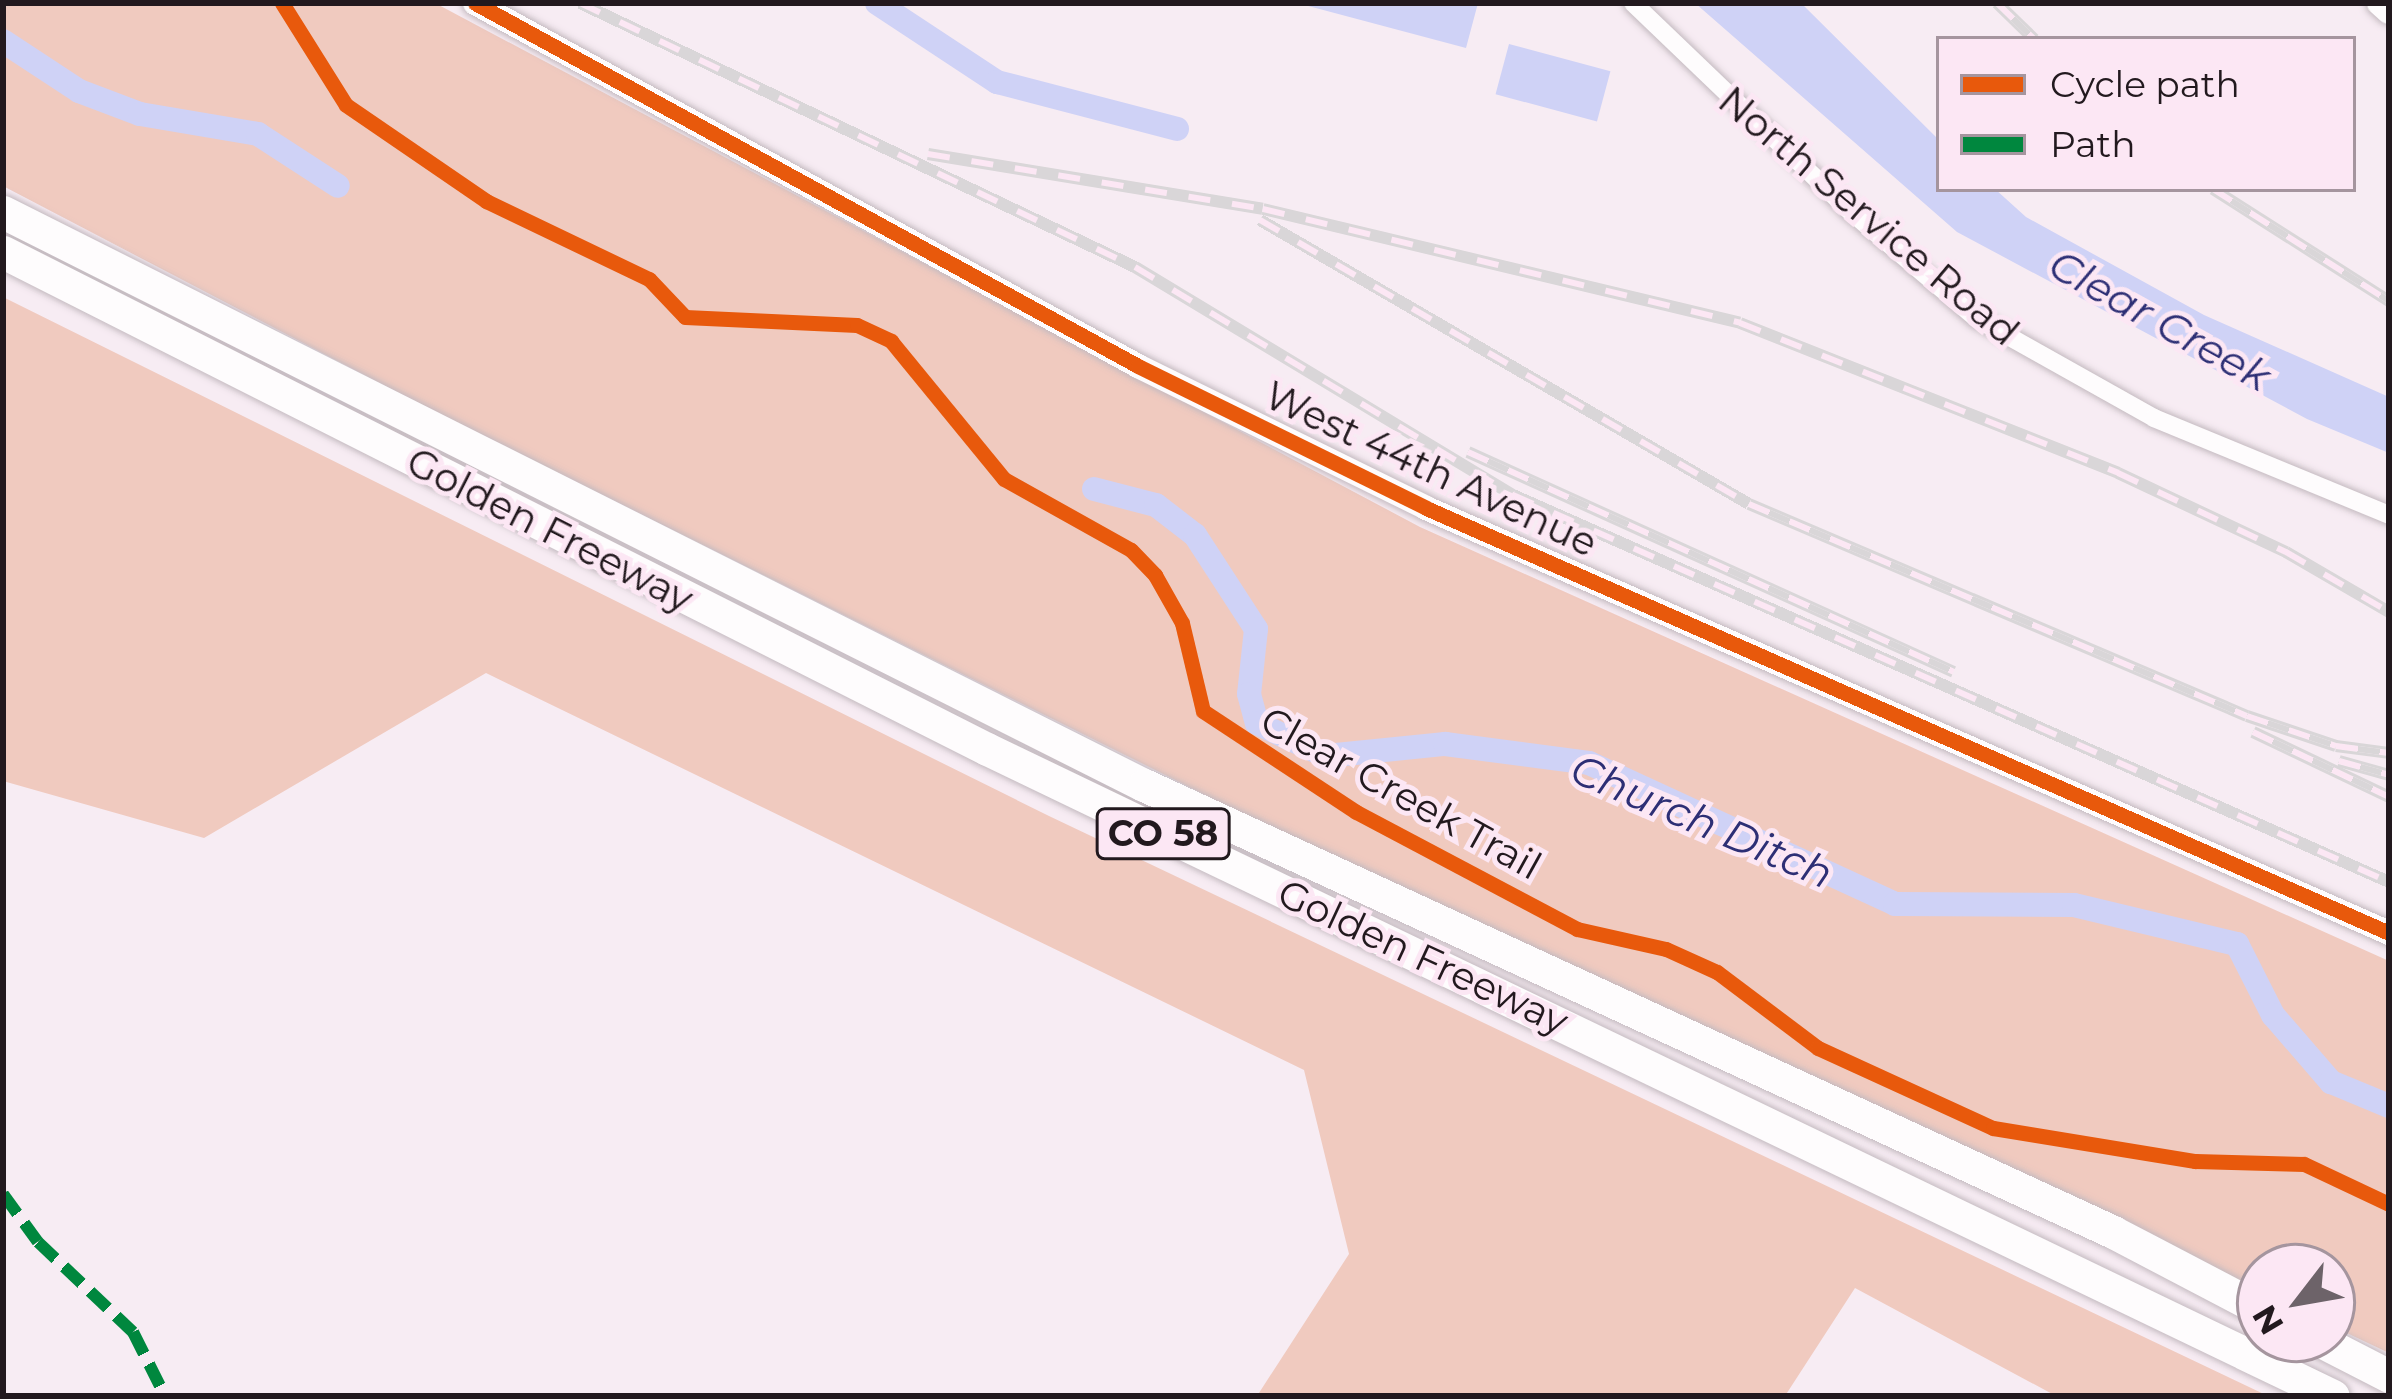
<!DOCTYPE html>
<style>
body{margin:0}
#map{position:relative;width:2392px;height:1399px;overflow:hidden;background:#f7ecf3;font-family:Montserrat,sans-serif}
div>[style]{position:absolute}
.green>*{inset:0;background:#f0cabf}
.water>*{inset:0;background:#cfd2f6;transform-origin:0 0}
.canal>*{height:24px;margin:-12px;padding:0 12px;transform-origin:12px;border-radius:12px;background:#cfd2f6}
.roads{filter:drop-shadow(0 0 3px #c4bac0) drop-shadow(0 0 3px #c4bac0)}
.minor>*{height:18px;margin:-9px;padding:0 9px;transform-origin:9px;border-radius:9px;background:#fefcfd}
.tertiary>*{height:24px;margin:-12px;padding:0 12px;transform-origin:12px;border-radius:12px;background:#fefcfd}
.motorway>*{height:33px;margin:-16.5px;padding:0 16.5px;transform-origin:16.5px;border-radius:16.5px;background:#fefcfd}
.rail>*{height:12px;margin-top:-6px;transform-origin:0;background:repeating-linear-gradient(90deg,#fce7f4 0 22px,#d9d6d8 0 44px);box-sizing:border-box;border-block:3px solid #d9d6d8}
.quiet>*{height:12px;margin-top:-6px;transform-origin:0;background:repeating-linear-gradient(90deg,#00873e 0 24px,transparent 0 36px)}
.cycleway>*{height:15px;margin:-7.5px;padding:0 7.5px;transform-origin:7.5px;border-radius:7.5px;background:#e8590c}
span{translate:-50% -50%;white-space:nowrap;text-align:center;line-height:1.15;-webkit-text-stroke:10px #fce7f4;paint-order:stroke}
.shield-label span{padding:3px 9px;background:#fce7f4;border:3px solid;border-radius:9px;-webkit-text-stroke-width:0}
.shield-label{font-size:36px;color:#22191e;font-weight:700}
.street-label{font-size:39px;color:#22191e}
.water-label{font-size:42px;color:#2d2f75;font-style:italic}
.frame{position:absolute;inset:0;border:6px solid #22191e;pointer-events:none}
.legend{position:absolute;left:1936px;top:36px;width:420px;height:156px;box-sizing:border-box;background:#fce7f4;border:3px solid #a5959e;margin:0;padding:15px 21px;list-style:none;font-size:36px;color:#22191e}
.legend li{display:flex;align-items:center;gap:24px;height:60px}
.legend b{width:60px;border:3px solid #a5959e}
.north{position:absolute;left:2236px;top:1243px;width:120px;height:120px;box-sizing:border-box;background:#fce7f4;border:3px solid #a5959e;border-radius:50%;rotate:239deg;font-size:33px;font-weight:700;line-height:48px;text-align:center;color:#22191e}
.north::after{content:'';display:block;margin:auto;width:42px;height:54px;background:#6d6369;clip-path:polygon(50% 0,100% 100%,50% 72%,0 100%)}
</style>
<div id="map">
<div class="green">
<div style="clip-path:polygon(3px 3px,435px 3px,1420px 527px,2389px 961px,2389px 1353px,2332px 1326px,2332px 1267px,2260px 1267px,2260px 1291px,1356px 870px,416px 402px,3px 186px)"></div>
<div style="clip-path:polygon(3px 297px,1049px 816px,2268px 1396px,2056px 1396px,1855px 1288px,1785px 1396px,1257px 1396px,1349px 1254px,1304px 1070px,486px 673px,204px 838px,3px 781px)"></div>
</div>
<div class="water">
<div style="clip-path:polygon(1297px 3px,1478px 3px,1466px 48px)"></div>
<div style="clip-path:polygon(1695px 3px,1801px 3px,1939px 140px,1939px 189px,1995px 189px,2026px 217px,2204px 315px,2389px 397px,2389px 453px,2307px 419px,1957px 232px)"></div>
<div style="left:1509px;top:44px;width:105px;height:52px;rotate:15deg"></div>
</div>
<div class="canal">
<div style="left:877px;top:3px;width:144px;rotate:33.4deg"></div>
<div style="left:997px;top:82px;width:186px;rotate:14.6deg"></div>
<div style="left:3px;top:41px;width:91px;rotate:33.3deg"></div>
<div style="left:79px;top:91px;width:65px;rotate:20.7deg"></div>
<div style="left:140px;top:114px;width:120px;rotate:9.6deg"></div>
<div style="left:258px;top:134px;width:95px;rotate:33deg"></div>
<div style="left:1094px;top:489px;width:64px;rotate:14.5deg"></div>
<div style="left:1156px;top:505px;width:49px;rotate:37.6deg"></div>
<div style="left:1195px;top:535px;width:112px;rotate:57deg"></div>
<div style="left:1256px;top:629px;width:65px;rotate:96.1deg"></div>
<div style="left:1249px;top:694px;width:30px;rotate:75deg"></div>
<div style="left:1257px;top:723px;width:76px;rotate:25.6deg"></div>
<div style="left:1326px;top:756px;width:120px;rotate:-5.8deg"></div>
<div style="left:1445px;top:744px;width:145px;rotate:7.5deg"></div>
<div style="left:1589px;top:763px;width:337px;rotate:24.7deg"></div>
<div style="left:1895px;top:904px;width:179px;rotate:0.3deg"></div>
<div style="left:2074px;top:905px;width:168px;rotate:13.5deg"></div>
<div style="left:2237px;top:944px;width:80px;rotate:63.1deg"></div>
<div style="left:2273px;top:1015px;width:89px;rotate:49.1deg"></div>
<div style="left:2331px;top:1082px;width:63px;rotate:22.5deg"></div>
</div>
<div class="roads">
<div class="minor">
<div style="left:1633px;top:3px;width:301px;rotate:43.8deg"></div>
<div style="left:1850px;top:211px;width:165px;rotate:40.3deg"></div>
<div style="left:1976px;top:318px;width:204px;rotate:29.3deg"></div>
<div style="left:2154px;top:418px;width:254px;rotate:22.4deg"></div>
</div>
<div class="tertiary">
<div style="left:475px;top:3px;width:756px;rotate:28.7deg"></div>
<div style="left:1138px;top:366px;width:321px;rotate:26.2deg"></div>
<div style="left:1426px;top:508px;width:1053px;rotate:23.81deg"></div>
<div style="left:2379px;top:3px;width:13px;rotate:42deg"></div>
</div>
<div class="motorway">
<div style="left:3px;top:212px;width:1277px;rotate:26.67deg"></div>
<div style="left:1144px;top:785px;width:1067px;rotate:24.76deg"></div>
<div style="left:2113px;top:1232px;width:166px;rotate:27.6deg"></div>
<div style="left:3px;top:252px;width:1102px;rotate:26.8deg"></div>
<div style="left:987px;top:749px;width:1493px;rotate:25.67deg"></div>
<div style="left:2317px;top:1339px;width:81px;rotate:27.2deg"></div>
</div>
</div>
<div class="rail">
<div style="left:580px;top:3px;width:615px;rotate:25.44deg"></div>
<div style="left:1135px;top:267px;width:441px;rotate:31.1deg"></div>
<div style="left:1513px;top:495px;width:958px;rotate:23.83deg"></div>
<div style="left:1997px;top:3px;width:52px;rotate:44.2deg"></div>
<div style="left:928px;top:154px;width:339px;rotate:9.3deg"></div>
<div style="left:1263px;top:209px;width:490px;rotate:13.4deg"></div>
<div style="left:1740px;top:323px;width:407px;rotate:21.6deg"></div>
<div style="left:2118px;top:473px;width:186px;rotate:25.2deg"></div>
<div style="left:2286px;top:552px;width:119px;rotate:30.2deg"></div>
<div style="left:2213px;top:189px;width:209px;rotate:32.5deg"></div>
<div style="left:1260px;top:220px;width:565px;rotate:30.15deg"></div>
<div style="left:1749px;top:504px;width:541px;rotate:23.06deg"></div>
<div style="left:2247px;top:716px;width:94px;rotate:18.6deg"></div>
<div style="left:2336px;top:746px;width:53px;rotate:7.5deg"></div>
<div style="left:1468px;top:452px;width:533px;rotate:24.36deg"></div>
<div style="left:2253px;top:732px;width:151px;rotate:25.5deg"></div>
<div style="left:2339px;top:761px;width:52px;rotate:15.6deg"></div>
</div>
<div class="quiet">
<div style="left:3px;top:1194px;width:59px;rotate:53.9deg"></div>
<div style="left:38px;top:1242px;width:131px;rotate:43.5deg"></div>
<div style="left:133px;top:1332px;width:72px;rotate:63.4deg"></div>
</div>
<div class="cycleway">
<div style="left:282px;top:3px;width:120px;rotate:57.9deg"></div>
<div style="left:346px;top:105px;width:170px;rotate:34.4deg"></div>
<div style="left:486px;top:201px;width:181px;rotate:25.6deg"></div>
<div style="left:649px;top:279px;width:52px;rotate:46.5deg"></div>
<div style="left:685px;top:317px;width:172px;rotate:2.7deg"></div>
<div style="left:857px;top:325px;width:38px;rotate:25deg"></div>
<div style="left:891px;top:341px;width:178px;rotate:50.7deg"></div>
<div style="left:1004px;top:479px;width:145px;rotate:29.2deg"></div>
<div style="left:1131px;top:550px;width:35px;rotate:46deg"></div>
<div style="left:1155px;top:575px;width:55px;rotate:60.6deg"></div>
<div style="left:1182px;top:623px;width:90px;rotate:76.6deg"></div>
<div style="left:1203px;top:711px;width:183px;rotate:33.4deg"></div>
<div style="left:1356px;top:812px;width:250px;rotate:27.9deg"></div>
<div style="left:1577px;top:929px;width:91px;rotate:12.7deg"></div>
<div style="left:1666px;top:949px;width:56px;rotate:24.3deg"></div>
<div style="left:1717px;top:972px;width:126px;rotate:37deg"></div>
<div style="left:1818px;top:1048px;width:192px;rotate:24.6deg"></div>
<div style="left:1993px;top:1128px;width:205px;rotate:9.3deg"></div>
<div style="left:2195px;top:1161px;width:109px;rotate:1.6deg"></div>
<div style="left:2304px;top:1164px;width:94px;rotate:25.2deg"></div>
<div style="left:475px;top:3px;width:756px;rotate:28.7deg"></div>
<div style="left:1138px;top:366px;width:321px;rotate:26.2deg"></div>
<div style="left:1426px;top:508px;width:1053px;rotate:23.81deg"></div>
</div>
<div class="shield-label">
<span style="left:1163px;top:834px">CO 58</span>
</div>
<div class="street-label">
<span style="left:1869px;top:216px;rotate:40deg">North Service Road</span>
<span style="left:1431px;top:469px;rotate:25deg">West 44th Avenue</span>
<span style="left:550px;top:530px;rotate:27deg">Golden Freeway</span>
<span style="left:1401px;top:793px;rotate:29deg">Clear Creek Trail</span>
<span style="left:1423px;top:957px;rotate:25deg">Golden Freeway</span>
</div>
<div class="water-label">
<span style="left:2160px;top:320px;rotate:29deg">Clear Creek</span>
<span style="left:1702px;top:821px;rotate:23deg">Church Ditch</span>
</div>
<div class="frame"></div>
<ul class="legend">
<li><b style="height:15px;background:#e8590c"></b>Cycle path</li>
<li><b style="height:15px;background:#00873e"></b>Path</li>
</ul>
<div class="north">N</div>
</div>
